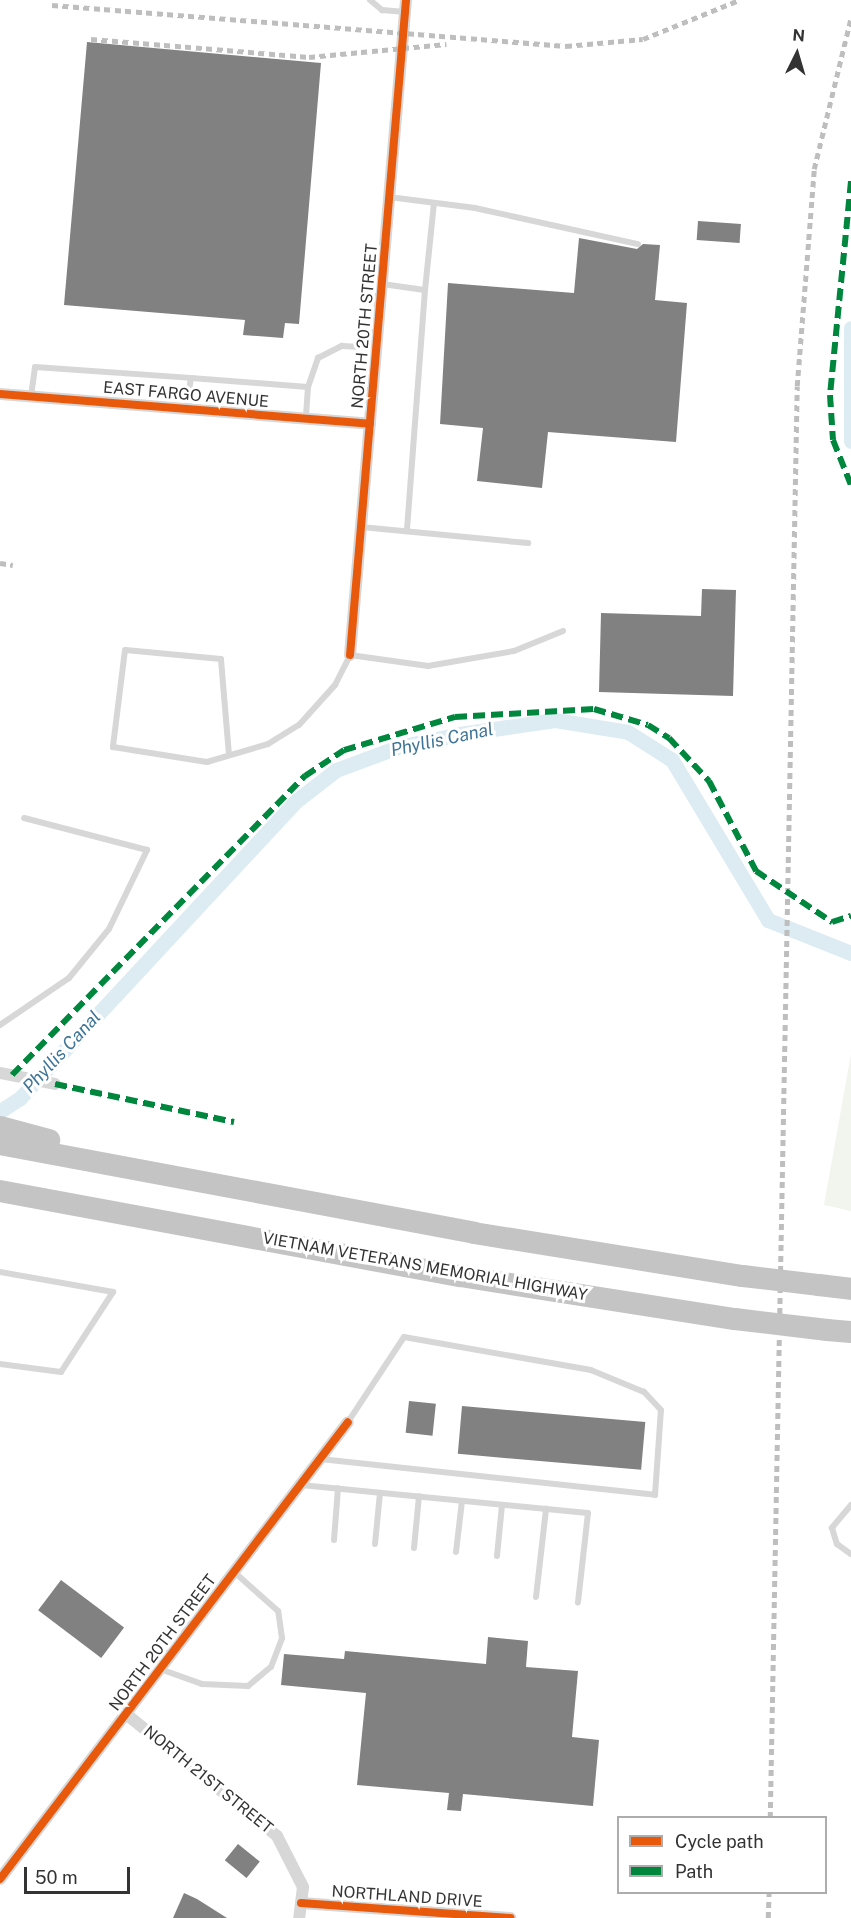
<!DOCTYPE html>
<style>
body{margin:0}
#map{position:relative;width:851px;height:1918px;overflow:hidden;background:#fff;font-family:"Public Sans",sans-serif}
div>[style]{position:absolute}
.green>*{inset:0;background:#f1f5ed}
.canal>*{height:15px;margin:-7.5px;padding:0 7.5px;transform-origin:7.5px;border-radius:7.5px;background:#ddebf3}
.building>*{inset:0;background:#818181;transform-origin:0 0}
.lane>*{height:6px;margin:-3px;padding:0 3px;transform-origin:3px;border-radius:3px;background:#d7d7d7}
.street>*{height:12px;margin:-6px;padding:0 6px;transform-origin:6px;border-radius:6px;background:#d7d7d7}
.highway>*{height:22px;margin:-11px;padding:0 11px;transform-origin:11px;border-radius:11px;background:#c4c4c4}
.rail>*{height:4.5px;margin-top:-2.25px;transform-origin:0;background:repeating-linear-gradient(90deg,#bebebe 0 6px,transparent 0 10.5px)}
.highway-bridge>*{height:22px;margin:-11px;padding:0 11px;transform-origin:11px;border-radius:11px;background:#c4c4c4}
.quiet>*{height:6px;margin-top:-3px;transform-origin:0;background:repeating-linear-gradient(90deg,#00873e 0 12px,transparent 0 18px)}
.cycleway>*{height:8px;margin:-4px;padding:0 4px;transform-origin:4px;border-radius:4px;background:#e8590c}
span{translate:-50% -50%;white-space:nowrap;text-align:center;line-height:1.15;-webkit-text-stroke:6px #fff;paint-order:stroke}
.street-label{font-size:16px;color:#333}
.water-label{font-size:18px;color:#3f7597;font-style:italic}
.legend{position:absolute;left:617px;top:1816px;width:210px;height:78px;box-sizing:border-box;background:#fff;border:2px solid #adadad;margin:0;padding:8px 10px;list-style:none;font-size:18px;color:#333}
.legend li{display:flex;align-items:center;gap:12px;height:30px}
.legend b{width:30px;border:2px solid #adadad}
.north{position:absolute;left:767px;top:24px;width:60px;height:60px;-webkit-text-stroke:4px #fff;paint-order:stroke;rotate:5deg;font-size:16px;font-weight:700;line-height:24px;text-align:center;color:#333}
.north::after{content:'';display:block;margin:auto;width:21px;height:27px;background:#333;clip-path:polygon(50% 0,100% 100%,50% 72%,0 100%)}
.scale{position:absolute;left:24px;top:1867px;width:106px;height:27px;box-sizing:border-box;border:3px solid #333;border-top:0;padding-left:8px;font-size:18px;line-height:21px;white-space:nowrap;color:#333;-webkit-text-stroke:4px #fff;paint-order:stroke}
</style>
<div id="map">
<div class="green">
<div style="clip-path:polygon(851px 1054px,851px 1211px,824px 1205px)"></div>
</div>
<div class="canal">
<div style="left:851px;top:328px;width:113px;rotate:90deg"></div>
<div style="left:0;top:1111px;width:24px;rotate:-33deg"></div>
<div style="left:20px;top:1098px;width:405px;rotate:-47.1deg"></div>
<div style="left:296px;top:801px;width:51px;rotate:-37.8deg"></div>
<div style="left:336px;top:770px;width:66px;rotate:-20.4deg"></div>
<div style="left:398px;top:747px;width:63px;rotate:-11.8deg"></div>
<div style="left:460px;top:734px;width:96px;rotate:-8.4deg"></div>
<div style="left:555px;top:720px;width:74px;rotate:9.3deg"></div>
<div style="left:628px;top:732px;width:52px;rotate:32.5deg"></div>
<div style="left:672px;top:760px;width:187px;rotate:59deg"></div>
<div style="left:768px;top:920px;width:89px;rotate:21.7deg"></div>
</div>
<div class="building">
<div style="clip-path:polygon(87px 42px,321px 63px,299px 324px,285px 323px,283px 338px,243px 335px,245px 320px,64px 305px)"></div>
<div style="left:698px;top:221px;width:43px;height:19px;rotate:4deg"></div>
<div style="clip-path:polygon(579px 238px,637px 249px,643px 244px,660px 245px,655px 300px,687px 303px,676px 442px,548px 432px,542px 488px,477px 481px,483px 428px,440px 424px,448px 283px,574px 293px)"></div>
<div style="clip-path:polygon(702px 589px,736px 590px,733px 696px,599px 692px,601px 613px,701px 616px)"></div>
<div style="left:409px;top:1401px;width:27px;height:32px;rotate:6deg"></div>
<div style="left:462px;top:1406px;width:184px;height:48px;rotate:5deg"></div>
<div style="left:61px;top:1580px;width:79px;height:38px;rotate:37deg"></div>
<div style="clip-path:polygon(488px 1637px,528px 1641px,526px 1667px,578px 1671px,572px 1737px,599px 1740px,593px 1806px,463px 1794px,461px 1811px,447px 1810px,449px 1793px,357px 1785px,366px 1693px,281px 1685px,284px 1654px,344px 1659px,345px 1651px,486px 1664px)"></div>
<div style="left:238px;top:1844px;width:28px;height:21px;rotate:39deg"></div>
<div style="clip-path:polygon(184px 1893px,197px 1899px,227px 1918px,173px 1918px)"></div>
</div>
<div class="lane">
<div style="left:370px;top:0;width:16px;rotate:40deg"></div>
<div style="left:382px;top:10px;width:23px;rotate:5deg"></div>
<div style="left:389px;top:197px;width:87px;rotate:7.3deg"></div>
<div style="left:475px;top:208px;width:167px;rotate:12.5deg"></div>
<div style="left:382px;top:284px;width:43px;rotate:7.9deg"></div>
<div style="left:425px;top:290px;width:242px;rotate:94.3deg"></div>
<div style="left:425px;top:290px;width:87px;rotate:-84.1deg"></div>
<div style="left:308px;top:387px;width:31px;rotate:-71deg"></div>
<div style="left:318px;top:358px;width:27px;rotate:-27deg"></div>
<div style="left:342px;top:346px;width:34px;rotate:3deg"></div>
<div style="left:31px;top:396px;width:29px;rotate:-82deg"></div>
<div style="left:35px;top:367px;width:156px;rotate:4deg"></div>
<div style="left:187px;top:409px;width:31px;rotate:-83deg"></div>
<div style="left:191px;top:378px;width:117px;rotate:4.4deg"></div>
<div style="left:308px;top:387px;width:32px;rotate:94deg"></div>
<div style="left:361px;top:527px;width:168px;rotate:5.5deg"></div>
<div style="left:229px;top:755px;width:96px;rotate:-94.8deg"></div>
<div style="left:221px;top:659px;width:96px;rotate:-174.6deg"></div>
<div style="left:125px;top:650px;width:98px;rotate:97.1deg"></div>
<div style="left:113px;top:747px;width:95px;rotate:9.1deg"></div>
<div style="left:207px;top:762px;width:64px;rotate:-16.4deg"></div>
<div style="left:268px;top:744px;width:36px;rotate:-32deg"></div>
<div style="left:299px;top:725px;width:54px;rotate:-48deg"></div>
<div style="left:335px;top:685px;width:34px;rotate:-63deg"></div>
<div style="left:350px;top:655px;width:79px;rotate:8deg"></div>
<div style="left:428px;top:666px;width:87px;rotate:-9.9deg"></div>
<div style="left:514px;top:651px;width:53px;rotate:-22.2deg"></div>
<div style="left:0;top:1025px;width:83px;rotate:-34.3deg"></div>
<div style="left:69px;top:978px;width:63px;rotate:-50.8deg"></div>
<div style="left:109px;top:929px;width:88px;rotate:-64.3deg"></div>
<div style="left:147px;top:850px;width:127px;rotate:-165.4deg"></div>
<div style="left:0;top:1272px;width:115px;rotate:10deg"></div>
<div style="left:113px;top:1292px;width:95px;rotate:123deg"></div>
<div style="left:61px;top:1372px;width:62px;rotate:-172.5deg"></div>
<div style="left:320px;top:1459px;width:337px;rotate:6.1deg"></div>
<div style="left:655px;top:1495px;width:85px;rotate:-86deg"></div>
<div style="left:661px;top:1410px;width:25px;rotate:-133deg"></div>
<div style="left:644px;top:1392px;width:57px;rotate:-157.5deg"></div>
<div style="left:591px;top:1370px;width:190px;rotate:-170deg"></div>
<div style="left:404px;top:1337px;width:102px;rotate:123.4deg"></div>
<div style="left:301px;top:1485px;width:288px;rotate:5.6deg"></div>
<div style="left:588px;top:1513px;width:90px;rotate:96.4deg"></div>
<div style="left:851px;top:1505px;width:30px;rotate:130deg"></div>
<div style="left:832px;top:1528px;width:17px;rotate:73deg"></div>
<div style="left:837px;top:1544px;width:17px;rotate:36deg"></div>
<div style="left:334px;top:1540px;width:52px;rotate:-85.6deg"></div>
<div style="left:375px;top:1544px;width:51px;rotate:-84.4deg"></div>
<div style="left:414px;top:1548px;width:52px;rotate:-84.5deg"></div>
<div style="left:456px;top:1552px;width:51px;rotate:-83.3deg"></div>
<div style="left:497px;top:1556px;width:51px;rotate:-84.4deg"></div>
<div style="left:536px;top:1597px;width:89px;rotate:-83.5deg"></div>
<div style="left:160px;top:1669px;width:45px;rotate:19.7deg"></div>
<div style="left:202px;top:1684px;width:46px;rotate:2.5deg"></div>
<div style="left:248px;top:1686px;width:30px;rotate:-40deg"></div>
<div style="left:271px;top:1667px;width:31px;rotate:-69deg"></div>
<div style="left:282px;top:1638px;width:27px;rotate:-98deg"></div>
<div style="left:278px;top:1611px;width:59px;rotate:-138.4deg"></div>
</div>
<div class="street">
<div style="left:0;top:394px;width:371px;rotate:4.6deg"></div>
<div style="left:350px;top:655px;width:657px;rotate:-85.11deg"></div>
<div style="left:0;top:1073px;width:56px;rotate:11.3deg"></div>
<div style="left:126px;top:1714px;width:194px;rotate:38.9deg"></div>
<div style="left:277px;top:1836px;width:57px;rotate:63deg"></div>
<div style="left:303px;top:1887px;width:31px;rotate:97deg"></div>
<div style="left:0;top:1879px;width:574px;rotate:-52.71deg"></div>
<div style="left:301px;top:1903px;width:210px;rotate:4.1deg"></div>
</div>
<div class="highway">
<div style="left:0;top:1127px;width:51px;rotate:14.9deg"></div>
<div style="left:0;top:1144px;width:482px;rotate:10.6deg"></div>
<div style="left:474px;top:1233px;width:272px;rotate:9.1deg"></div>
<div style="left:0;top:1191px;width:468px;rotate:10.5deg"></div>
<div style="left:460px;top:1276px;width:278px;rotate:8.9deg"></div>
<div style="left:819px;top:1285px;width:32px;rotate:7deg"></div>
<div style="left:827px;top:1330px;width:24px;rotate:5deg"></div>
</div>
<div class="rail">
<div style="left:52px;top:5px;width:516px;rotate:4.56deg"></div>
<div style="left:566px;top:46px;width:77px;rotate:-5.2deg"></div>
<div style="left:643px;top:39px;width:104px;rotate:-22.1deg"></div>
<div style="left:91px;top:39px;width:219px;rotate:4.7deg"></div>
<div style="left:309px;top:57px;width:138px;rotate:-5.4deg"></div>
<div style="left:0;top:563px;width:13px;rotate:9deg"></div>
<div style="left:770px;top:1818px;width:1432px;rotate:-88.92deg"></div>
<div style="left:797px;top:386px;width:218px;rotate:-85.5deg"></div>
<div style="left:814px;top:169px;width:156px;rotate:-76.3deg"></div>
<div style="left:768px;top:1918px;width:26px;rotate:-88deg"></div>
</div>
<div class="highway-bridge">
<div style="left:743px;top:1276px;width:77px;rotate:6.8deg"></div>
<div style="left:735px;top:1319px;width:93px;rotate:6.8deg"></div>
</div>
<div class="quiet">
<div style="left:851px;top:181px;width:215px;rotate:95.6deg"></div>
<div style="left:830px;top:395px;width:45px;rotate:86.2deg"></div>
<div style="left:833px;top:440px;width:48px;rotate:68.2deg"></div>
<div style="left:12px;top:1075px;width:419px;rotate:-45.6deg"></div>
<div style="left:305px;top:776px;width:47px;rotate:-33.7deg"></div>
<div style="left:344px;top:750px;width:116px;rotate:-16.6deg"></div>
<div style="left:455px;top:717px;width:139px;rotate:-3.3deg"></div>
<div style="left:594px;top:709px;width:56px;rotate:16.5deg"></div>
<div style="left:648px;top:725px;width:25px;rotate:32deg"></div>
<div style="left:669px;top:738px;width:59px;rotate:47.1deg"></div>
<div style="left:709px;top:781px;width:102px;rotate:62.4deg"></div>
<div style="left:756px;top:871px;width:92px;rotate:33.9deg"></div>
<div style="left:832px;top:922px;width:20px;rotate:-18deg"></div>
<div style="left:55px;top:1084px;width:183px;rotate:12deg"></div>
</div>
<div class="cycleway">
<div style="left:0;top:394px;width:371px;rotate:4.6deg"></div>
<div style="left:350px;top:655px;width:657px;rotate:-85.11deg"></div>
<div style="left:0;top:1879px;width:574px;rotate:-52.71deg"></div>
<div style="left:301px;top:1903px;width:210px;rotate:4.1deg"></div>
</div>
<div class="street-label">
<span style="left:365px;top:326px;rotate:-85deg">NORTH 20TH STREET</span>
<span style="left:186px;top:395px;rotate:5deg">EAST FARGO AVENUE</span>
<span style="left:425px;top:1267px;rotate:10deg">VIETNAM VETERANS MEMORIAL HIGHWAY</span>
<span style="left:163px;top:1643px;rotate:-53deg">NORTH 20TH STREET</span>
<span style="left:208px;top:1780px;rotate:39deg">NORTH 21ST STREET</span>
<span style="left:407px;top:1897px;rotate:4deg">NORTHLAND DRIVE</span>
</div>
<div class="water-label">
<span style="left:442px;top:740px;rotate:-12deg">Phyllis Canal</span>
<span style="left:62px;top:1052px;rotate:-47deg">Phyllis Canal</span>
</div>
<ul class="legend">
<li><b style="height:8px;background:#e8590c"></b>Cycle path</li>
<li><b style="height:8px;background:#00873e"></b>Path</li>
</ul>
<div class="north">N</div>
<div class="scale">50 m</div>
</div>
